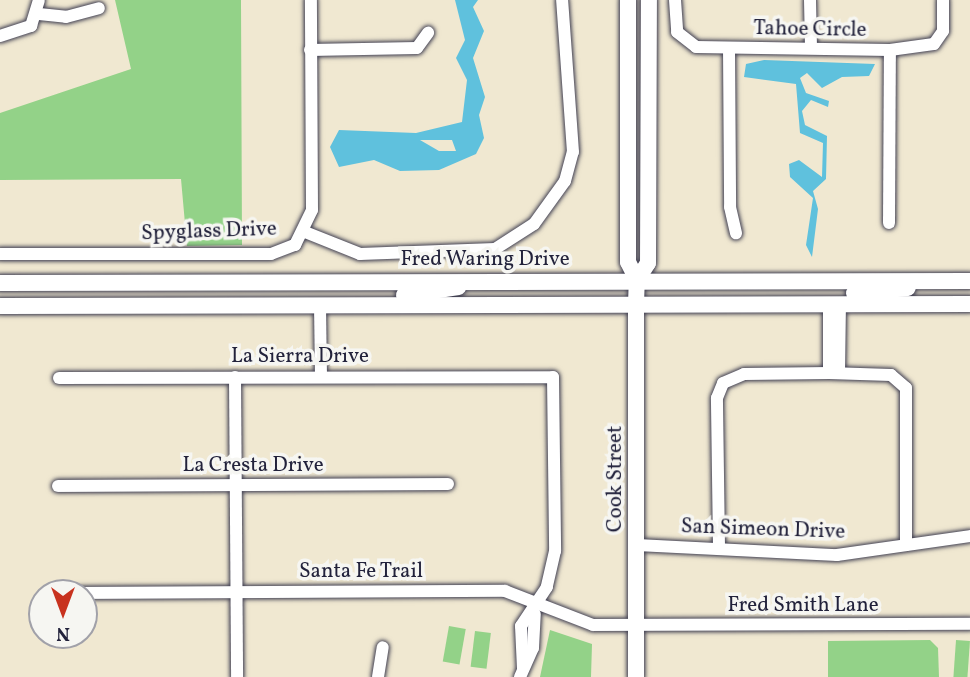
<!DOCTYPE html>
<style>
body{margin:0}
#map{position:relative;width:970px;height:677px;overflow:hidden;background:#f0e8d1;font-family:Vollkorn,serif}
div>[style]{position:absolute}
.green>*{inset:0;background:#93d288;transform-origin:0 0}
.water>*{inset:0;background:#5fc1dd}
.roads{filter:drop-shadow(0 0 2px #414052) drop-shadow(0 0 2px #414052)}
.street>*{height:12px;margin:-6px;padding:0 6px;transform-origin:6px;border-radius:6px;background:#fff}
.secondary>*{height:16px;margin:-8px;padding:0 8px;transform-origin:8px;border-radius:8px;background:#fff}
span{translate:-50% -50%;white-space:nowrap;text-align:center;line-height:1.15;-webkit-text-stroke:7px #f6f6f2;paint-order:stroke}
.street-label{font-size:21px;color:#22223b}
.north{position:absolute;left:28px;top:579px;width:70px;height:70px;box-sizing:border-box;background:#f6f6f2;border:2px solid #a1a1a9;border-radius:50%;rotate:180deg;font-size:19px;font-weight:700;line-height:28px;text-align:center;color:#22223b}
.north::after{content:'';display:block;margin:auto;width:24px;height:32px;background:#c8321e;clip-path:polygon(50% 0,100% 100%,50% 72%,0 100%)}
</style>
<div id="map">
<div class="green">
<div style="clip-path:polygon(115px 0,241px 0,242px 245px,187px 246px,181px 179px,0 180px,0 113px,131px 69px)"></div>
<div style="left:449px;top:626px;width:17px;height:36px;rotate:10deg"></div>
<div style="clip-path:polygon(550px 630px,592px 644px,591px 677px,540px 677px)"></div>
<div style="left:475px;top:631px;width:16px;height:36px;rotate:7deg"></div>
<div style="clip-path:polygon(930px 640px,938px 648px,939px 677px,828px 677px,828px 641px)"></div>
<div style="left:956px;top:640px;width:14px;height:37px;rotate:4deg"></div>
</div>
<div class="water">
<div style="clip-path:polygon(evenodd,455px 0,478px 0,473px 7px,484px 31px,473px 58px,485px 97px,479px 115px,484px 138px,476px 154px,439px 170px,400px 171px,374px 160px,339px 167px,330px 147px,339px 130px,416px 133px,462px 122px,467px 80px,456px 58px,465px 40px,455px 0,420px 140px,452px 140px,456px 151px,439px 151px,420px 140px)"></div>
<div style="clip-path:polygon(764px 60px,875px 64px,869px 76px,842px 77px,822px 88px,807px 73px,800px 78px,806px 93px,829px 101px,828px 107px,811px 100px,802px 111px,805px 125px,827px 136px,826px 179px,813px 191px,818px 209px,812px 257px,806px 245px,813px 198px,790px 177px,789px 164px,799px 160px,822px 177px,823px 143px,800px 133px,796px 84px,744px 77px,746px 64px)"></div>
</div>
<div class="roads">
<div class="street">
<div style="left:675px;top:0;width:32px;rotate:86deg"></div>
<div style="left:677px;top:32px;width:24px;rotate:38deg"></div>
<div style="left:696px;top:47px;width:194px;rotate:0.9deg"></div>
<div style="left:890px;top:50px;width:44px;rotate:-7.8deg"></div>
<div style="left:934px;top:44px;width:16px;rotate:-55deg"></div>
<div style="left:943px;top:31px;width:31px;rotate:-90deg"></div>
<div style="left:810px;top:0;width:48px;rotate:88.8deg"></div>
<div style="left:39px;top:14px;width:27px;rotate:6deg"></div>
<div style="left:66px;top:17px;width:34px;rotate:-15deg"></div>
<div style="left:0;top:36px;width:33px;rotate:-18deg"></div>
<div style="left:31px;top:26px;width:27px;rotate:-73deg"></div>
<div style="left:729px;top:48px;width:159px;rotate:89.6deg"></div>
<div style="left:730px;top:207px;width:27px;rotate:77deg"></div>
<div style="left:310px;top:50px;width:107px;rotate:-1.1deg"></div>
<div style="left:417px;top:48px;width:19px;rotate:-54deg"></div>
<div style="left:889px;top:223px;width:173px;rotate:-89.7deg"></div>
<div style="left:305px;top:232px;width:59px;rotate:21.8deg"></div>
<div style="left:360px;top:254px;width:135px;rotate:-2.1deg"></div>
<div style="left:495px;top:249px;width:46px;rotate:-32.7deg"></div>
<div style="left:534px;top:224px;width:53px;rotate:-54.2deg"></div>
<div style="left:565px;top:181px;width:30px;rotate:-75deg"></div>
<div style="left:573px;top:152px;width:152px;rotate:-94.1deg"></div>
<div style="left:0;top:254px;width:271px"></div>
<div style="left:271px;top:254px;width:26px;rotate:-21deg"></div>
<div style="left:295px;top:245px;width:39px;rotate:-64deg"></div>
<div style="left:312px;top:210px;width:210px;rotate:-90.3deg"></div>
<div style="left:829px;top:303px;width:70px;rotate:90deg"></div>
<div style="left:320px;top:305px;width:71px;rotate:89.2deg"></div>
<div style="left:839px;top:373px;width:70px;rotate:-89.2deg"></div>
<div style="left:235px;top:377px;width:300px;rotate:89.6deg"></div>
<div style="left:59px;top:378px;width:494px;rotate:-0.1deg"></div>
<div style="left:553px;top:377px;width:174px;rotate:89.3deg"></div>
<div style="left:555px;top:551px;width:37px;rotate:103deg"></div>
<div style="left:547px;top:587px;width:47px;rotate:123.7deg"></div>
<div style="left:521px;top:626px;width:43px;rotate:87.3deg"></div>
<div style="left:58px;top:486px;width:390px;rotate:-0.3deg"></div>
<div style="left:637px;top:545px;width:200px;rotate:2.9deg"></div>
<div style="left:837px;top:555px;width:134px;rotate:-8.1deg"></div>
<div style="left:719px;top:547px;width:149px;rotate:-90.8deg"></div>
<div style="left:717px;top:398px;width:16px;rotate:-68deg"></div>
<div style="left:723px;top:383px;width:23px;rotate:-23deg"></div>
<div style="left:744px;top:374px;width:85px;rotate:-0.7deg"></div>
<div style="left:829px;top:373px;width:62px;rotate:1.8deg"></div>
<div style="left:891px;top:375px;width:20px;rotate:41deg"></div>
<div style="left:906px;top:388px;width:157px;rotate:90deg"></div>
<div style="left:77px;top:593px;width:428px;rotate:-0.3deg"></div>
<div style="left:505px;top:591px;width:94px;rotate:21.1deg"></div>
<div style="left:593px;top:625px;width:377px;rotate:-0.2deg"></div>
<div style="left:378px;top:677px;width:30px;rotate:-81deg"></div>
<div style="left:520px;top:677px;width:32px;rotate:-66deg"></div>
<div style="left:533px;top:648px;width:34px;rotate:-87deg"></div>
</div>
<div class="secondary">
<div style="left:628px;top:0;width:262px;rotate:90deg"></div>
<div style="left:628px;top:262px;width:20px;rotate:63deg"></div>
<div style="left:0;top:283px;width:970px;rotate:-0.12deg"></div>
<div style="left:854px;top:293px;width:54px;rotate:-5.3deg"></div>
<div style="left:404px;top:295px;width:55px;rotate:-8.4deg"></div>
<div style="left:0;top:306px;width:970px;rotate:-0.12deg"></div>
<div style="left:636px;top:677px;width:373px;rotate:-90deg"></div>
<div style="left:636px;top:304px;width:24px;rotate:-88deg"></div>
<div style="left:637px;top:280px;width:20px;rotate:-57deg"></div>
<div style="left:648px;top:263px;width:263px;rotate:-89.8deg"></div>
</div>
</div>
<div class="street-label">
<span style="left:810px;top:30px;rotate:1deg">Tahoe Circle</span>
<span style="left:209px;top:232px;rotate:-2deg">Spyglass Drive</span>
<span style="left:485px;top:260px">Fred Waring Drive</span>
<span style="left:300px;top:357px">La Sierra Drive</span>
<span style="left:253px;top:466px">La Cresta Drive</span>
<span style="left:616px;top:479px;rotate:-90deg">Cook Street</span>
<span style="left:763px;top:530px;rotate:2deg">San Simeon Drive</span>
<span style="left:361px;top:572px">Santa Fe Trail</span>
<span style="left:803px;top:606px">Fred Smith Lane</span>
</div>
<div class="north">N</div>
</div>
